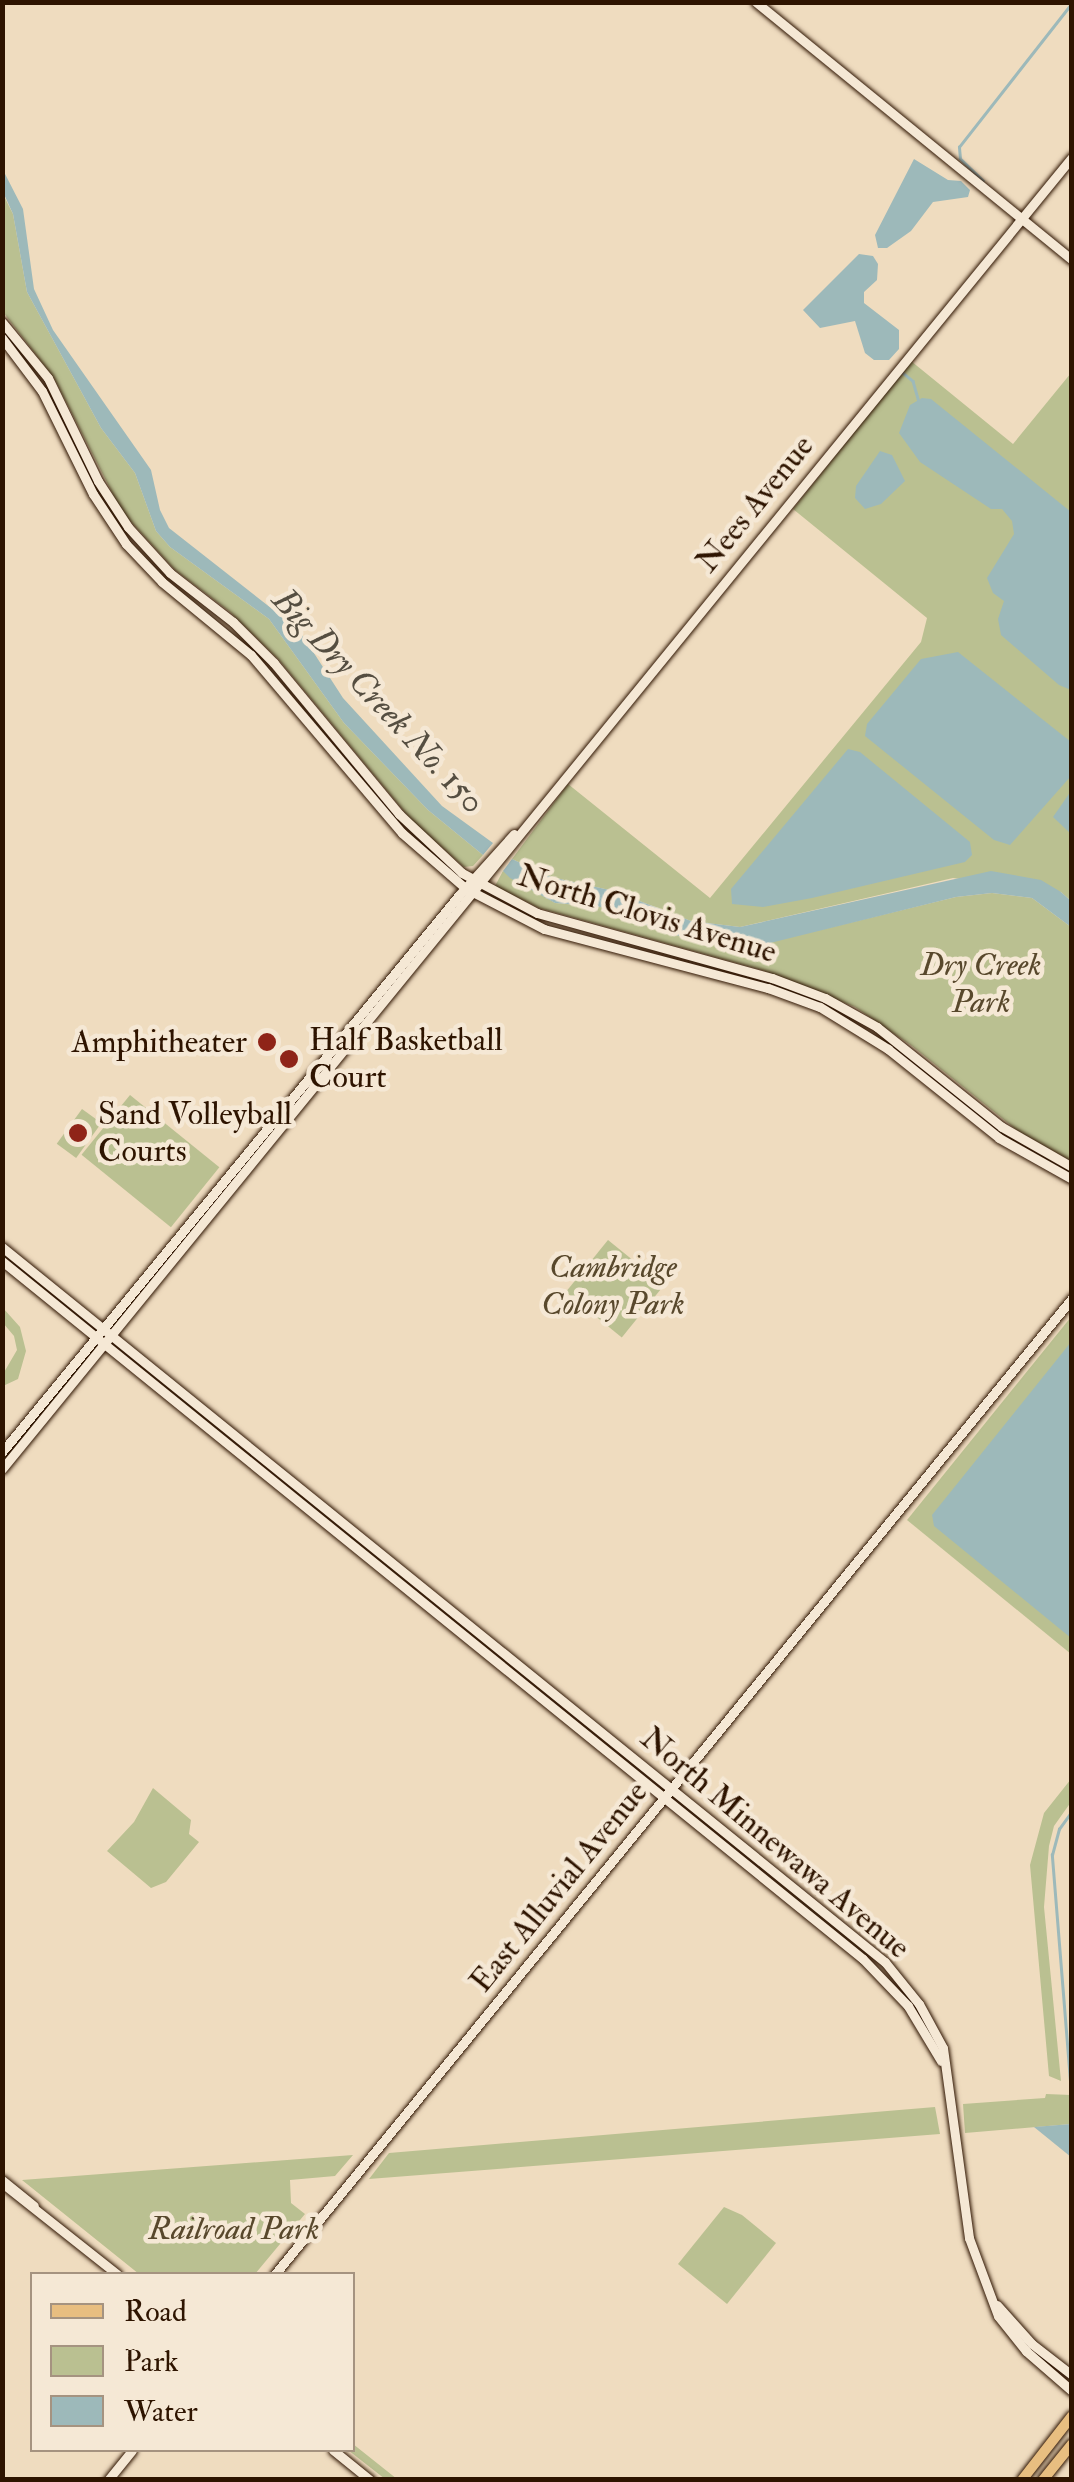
<!DOCTYPE html>
<style>
body{margin:0}
#map{position:relative;width:1074px;height:2482px;overflow:hidden;background:#efdcbf;font-family:"IM FELL Double Pica",serif}
div>[style]{position:absolute}
.green>*{inset:0;background:#bac091;transform-origin:0 0}
.water>*{inset:0;background:#9db9ba}
.stream>*{height:2.5px;margin:-1.25px;padding:0 1.25px;transform-origin:1.25px;border-radius:1.25px;background:#9db9ba}
.roads{filter:drop-shadow(0 0 2px #2e1400) drop-shadow(0 0 2px #2e1400)}
.secondary>*{height:9px;margin:-4.5px;padding:0 4.5px;transform-origin:4.5px;border-radius:4.5px;background:#f5e8d5}
.primary>*{height:10px;margin:-5px;padding:0 5px;transform-origin:5px;border-radius:5px;background:#e8be80}
.dots>*{width:28px;height:28px;translate:-50% -50%;box-sizing:border-box;border:5px solid #f5e8d5;border-radius:50%}
span{translate:-50% -50%;white-space:nowrap;text-align:center;line-height:1.15;-webkit-text-stroke:9px #f5e8d5;paint-order:stroke}
.street-label{font-size:32px;color:#2e1400}
.park-label{font-size:32px;color:#58482c;font-style:italic}
.poi-label{font-size:32px;color:#2e1400}
.left{translate:0 -50%;text-align:left}
.right{translate:-100% -50%;text-align:right}
.water-label{font-size:35px;color:#554e41;font-style:italic}
.frame{position:absolute;inset:0;border:5px solid #2e1400;pointer-events:none}
.legend{position:absolute;left:30px;top:2272px;width:325px;height:180px;box-sizing:border-box;background:#f5e8d5;border:2px solid #a59380;margin:0;padding:12px 18px;list-style:none;font-size:30px;color:#2e1400}
.legend li{display:flex;align-items:center;gap:20px;height:50px}
.legend b{width:50px;border:2px solid #a59380}
</style>
<div id="map">
<div class="green">
<div style="clip-path:polygon(2px 192px,13px 214px,27px 292px,101px 428px,135px 473px,156px 531px,170px 547px,269px 619px,344px 723px,428px 810px,483px 855px,473px 866px,464px 867px,412px 821px,279px 660px,230px 612px,175px 570px,122px 512px,54px 378px,3px 312px)"></div>
<div style="clip-path:polygon(911px 361px,1013px 444px,1071px 373px,1071px 901px,1061px 892px,953px 878px,740px 927px,691px 921px,614px 891px,551px 877px,512px 859px,568px 784px,710px 898px,921px 642px,927px 618px,793px 509px)"></div>
<div style="clip-path:polygon(503px 871px,555px 903px,601px 907px,666px 933px,745px 948px,956px 897px,992px 893px,1032px 898px,1071px 927px,1071px 1161px,1018px 1131px,912px 1046px,855px 1007px,762px 970px,539px 908px,495px 886px)"></div>
<div style="left:130px;top:1095px;width:115px;height:77px;rotate:39deg"></div>
<div style="left:82px;top:1109px;width:24px;height:43px;rotate:36deg"></div>
<div style="left:608px;top:1240px;width:72px;height:67px;rotate:39deg"></div>
<div style="clip-path:polygon(3px 1308px,20px 1327px,26px 1351px,18px 1379px,3px 1386px,3px 1374px,17px 1350px,14px 1336px,3px 1323px)"></div>
<div style="clip-path:polygon(1071px 1317px,1071px 1654px,907px 1520px)"></div>
<div style="clip-path:polygon(1071px 1779px,1071px 1802px,1054px 1826px,1049px 1846px,1044px 1907px,1061px 2081px,1049px 2076px,1030px 1865px,1044px 1813px)"></div>
<div style="clip-path:polygon(153px 1788px,191px 1820px,189px 1834px,199px 1842px,166px 1882px,151px 1888px,107px 1851px,134px 1822px)"></div>
<div style="clip-path:polygon(1046px 2094px,1071px 2095px,1071px 2124px,965px 2133px,963px 2104px,1045px 2098px)"></div>
<div style="clip-path:polygon(935px 2107px,940px 2134px,369px 2179px,389px 2153px)"></div>
<div style="clip-path:polygon(353px 2155px,335px 2176px,290px 2180px,291px 2203px,305px 2214px,255px 2274px,139px 2274px,22px 2180px)"></div>
<div style="clip-path:polygon(724px 2207px,742px 2215px,776px 2243px,727px 2304px,678px 2264px)"></div>
<div style="clip-path:polygon(353px 2444px,397px 2479px,385px 2479px,348px 2450px,352px 2450px)"></div>
</div>
<div class="water">
<div style="clip-path:polygon(914px 159px,948px 180px,961px 181px,970px 190px,968px 197px,933px 202px,911px 231px,887px 248px,878px 248px,875px 235px)"></div>
<div style="clip-path:polygon(3px 170px,23px 209px,34px 289px,53px 330px,151px 470px,160px 510px,169px 528px,299px 630px,343px 698px,442px 806px,493px 843px,483px 855px,428px 810px,344px 723px,269px 619px,170px 547px,156px 531px,135px 473px,101px 428px,27px 292px,13px 214px,3px 192px)"></div>
<div style="clip-path:polygon(859px 254px,873px 256px,878px 264px,877px 280px,864px 292px,864px 303px,899px 330px,899px 349px,889px 360px,874px 360px,865px 353px,855px 321px,820px 328px,803px 310px)"></div>
<div style="clip-path:polygon(922px 398px,931px 399px,1071px 512px,1071px 690px,1059px 685px,1001px 635px,998px 619px,1004px 601px,993px 593px,987px 578px,1014px 534px,1012px 521px,1002px 509px,991px 509px,920px 462px,899px 433px,910px 405px)"></div>
<div style="clip-path:polygon(880px 451px,892px 455px,905px 481px,881px 504px,865px 509px,855px 498px,856px 486px)"></div>
<div style="clip-path:polygon(958px 652px,1071px 742px,1071px 776px,1010px 845px,994px 840px,865px 736px,867px 724px,921px 659px)"></div>
<div style="clip-path:polygon(848px 749px,860px 752px,970px 842px,972px 855px,965px 862px,812px 898px,763px 907px,732px 904px,731px 889px)"></div>
<div style="clip-path:polygon(1071px 791px,1071px 834px,1053px 817px)"></div>
<div style="clip-path:polygon(512px 859px,551px 877px,614px 891px,691px 921px,740px 927px,991px 871px,1041px 880px,1061px 892px,1071px 901px,1071px 927px,1032px 898px,992px 893px,956px 897px,766px 944px,730px 947px,666px 933px,601px 907px,555px 903px,510px 878px,503px 871px)"></div>
<div style="clip-path:polygon(1071px 1342px,1071px 1638px,934px 1526px,932px 1515px)"></div>
<div style="clip-path:polygon(1071px 2124px,1071px 2157px,1034px 2127px)"></div>
</div>
<div class="stream">
<div style="left:983px;top:181px;width:32px;rotate:-136deg"></div>
<div style="left:960px;top:159px;width:12px;rotate:-95deg"></div>
<div style="left:959px;top:147px;width:183px;rotate:-51.9deg"></div>
<div style="left:902px;top:372px;width:14px;rotate:39deg"></div>
<div style="left:913px;top:381px;width:19px;rotate:74deg"></div>
<div style="left:1070px;top:2081px;width:227px;rotate:-94.6deg"></div>
<div style="left:1052px;top:1855px;width:27px;rotate:-75deg"></div>
<div style="left:1059px;top:1829px;width:22px;rotate:-54deg"></div>
</div>
<div class="roads">
<div class="secondary">
<div style="left:756px;top:2px;width:408px;rotate:39.2deg"></div>
<div style="left:2px;top:322px;width:72px;rotate:50.6deg"></div>
<div style="left:48px;top:378px;width:114px;rotate:64.1deg"></div>
<div style="left:98px;top:481px;width:55px;rotate:56.9deg"></div>
<div style="left:128px;top:527px;width:62px;rotate:47.6deg"></div>
<div style="left:170px;top:573px;width:80px;rotate:37.9deg"></div>
<div style="left:233px;top:622px;width:58px;rotate:45deg"></div>
<div style="left:274px;top:663px;width:196px;rotate:50.4deg"></div>
<div style="left:399px;top:814px;width:86px;rotate:43.1deg"></div>
<div style="left:462px;top:873px;width:85px;rotate:28.1deg"></div>
<div style="left:537px;top:913px;width:244px;rotate:15.5deg"></div>
<div style="left:772px;top:978px;width:57px;rotate:20.7deg"></div>
<div style="left:825px;top:998px;width:60px;rotate:29.1deg"></div>
<div style="left:877px;top:1027px;width:160px;rotate:38.7deg"></div>
<div style="left:1002px;top:1127px;width:81px;rotate:29.7deg"></div>
<div style="left:2px;top:338px;width:66px;rotate:53deg"></div>
<div style="left:42px;top:391px;width:115px;rotate:63.7deg"></div>
<div style="left:93px;top:494px;width:60px;rotate:56.6deg"></div>
<div style="left:126px;top:544px;width:52px;rotate:46.5deg"></div>
<div style="left:162px;top:582px;width:115px;rotate:39.4deg"></div>
<div style="left:251px;top:655px;width:233px;rotate:49.7deg"></div>
<div style="left:402px;top:833px;width:84px;rotate:41.1deg"></div>
<div style="left:465px;top:888px;width:89px;rotate:27.4deg"></div>
<div style="left:544px;top:929px;width:232px;rotate:14.8deg"></div>
<div style="left:768px;top:988px;width:55px;rotate:20.1deg"></div>
<div style="left:820px;top:1007px;width:80px;rotate:31.7deg"></div>
<div style="left:888px;top:1049px;width:142px;rotate:38.7deg"></div>
<div style="left:999px;top:1138px;width:84px;rotate:29.3deg"></div>
<div style="left:2px;top:1247px;width:1136px;rotate:39deg"></div>
<div style="left:885px;top:1962px;width:54px;rotate:51deg"></div>
<div style="left:919px;top:2004px;width:50px;rotate:61.4deg"></div>
<div style="left:943px;top:2048px;width:192px;rotate:82.2deg"></div>
<div style="left:969px;top:2238px;width:83px;rotate:69.6deg"></div>
<div style="left:998px;top:2316px;width:45px;rotate:51.3deg"></div>
<div style="left:1026px;top:2351px;width:61px;rotate:41deg"></div>
<div style="left:2px;top:1261px;width:1108px;rotate:39.03deg"></div>
<div style="left:863px;top:1959px;width:65px;rotate:46.2deg"></div>
<div style="left:908px;top:2006px;width:64px;rotate:59deg"></div>
<div style="left:2px;top:1452px;width:720px;rotate:-50.63deg"></div>
<div style="left:459px;top:895px;width:82px;rotate:-48deg"></div>
<div style="left:2px;top:1469px;width:1693px;rotate:-50.8deg"></div>
<div style="left:2px;top:2180px;width:41px;rotate:39.1deg"></div>
<div style="left:2px;top:2183px;width:147px;rotate:38.4deg"></div>
<div style="left:275px;top:2274px;width:1260px;rotate:-50.76deg"></div>
<div style="left:997px;top:2305px;width:52px;rotate:48.1deg"></div>
<div style="left:1032px;top:2344px;width:51px;rotate:37.8deg"></div>
<div style="left:333px;top:2450px;width:48px;rotate:39deg"></div>
<div style="left:108px;top:2480px;width:38px;rotate:-51deg"></div>
</div>
<div class="primary">
<div style="left:1022px;top:2480px;width:81px;rotate:-52deg"></div>
<div style="left:1043px;top:2480px;width:46px;rotate:-51.1deg"></div>
</div>
</div>
<div class="dots">
<div style="left:267px;top:1042px;background:#8f2418"></div>
<div style="left:289px;top:1059px;background:#8f2418"></div>
<div style="left:78px;top:1133px;background:#8f2418"></div>
</div>
<div class="street-label">
<span style="left:755px;top:504px;rotate:-51deg">Nees Avenue</span>
<span style="left:647px;top:914px;rotate:17deg">North Clovis Avenue</span>
<span style="left:775px;top:1843px;rotate:40deg">North Minnewawa Avenue</span>
<span style="left:559px;top:1887px;rotate:-51deg">East Alluvial Avenue</span>
</div>
<div class="park-label">
<span style="left:981px;top:984px">Dry Creek<br>Park</span>
<span style="left:613px;top:1286px">Cambridge<br>Colony Park</span>
<span style="left:234px;top:2229px">Railroad Park</span>
</div>
<div class="poi-label">
<span class="left" style="left:309px;top:1059px">Half Basketball<br>Court</span>
<span class="right" style="left:247px;top:1042px">Amphitheater</span>
<span class="left" style="left:98px;top:1133px">Sand Volleyball<br>Courts</span>
</div>
<div class="water-label">
<span style="left:379px;top:701px;rotate:47deg">Big Dry Creek No. 150</span>
</div>
<div class="frame"></div>
<ul class="legend">
<li><b style="height:12px;background:#e8be80"></b>Road</li>
<li><b style="height:28px;background:#bac091"></b>Park</li>
<li><b style="height:28px;background:#9db9ba"></b>Water</li>
</ul>
</div>
